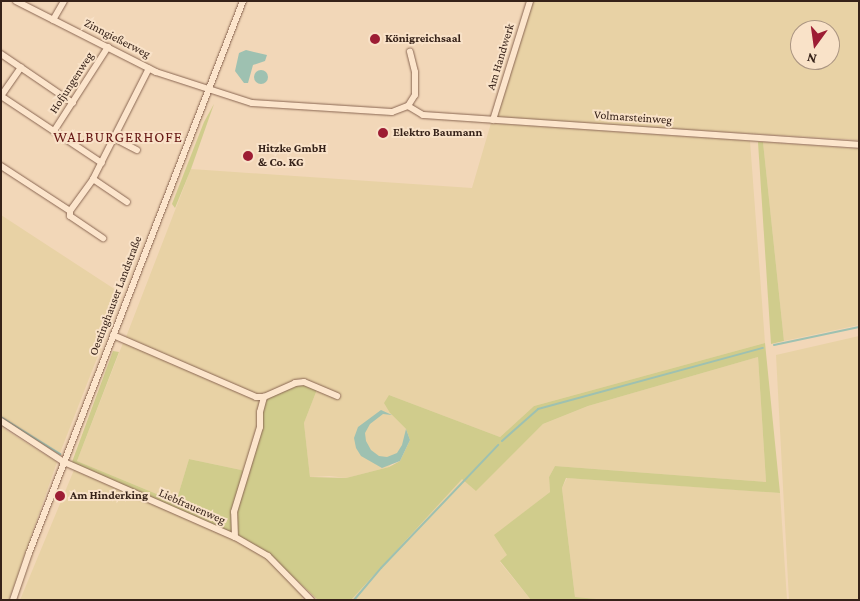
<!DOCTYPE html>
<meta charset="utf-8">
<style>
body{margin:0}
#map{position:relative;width:860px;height:601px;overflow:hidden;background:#f2d7b8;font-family:"Crimson Pro",serif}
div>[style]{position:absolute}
.farmland>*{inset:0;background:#e8d2a5}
.green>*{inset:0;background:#d0cc8c}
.water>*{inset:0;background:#9ec1b1}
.round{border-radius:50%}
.stream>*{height:2px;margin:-1px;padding:0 1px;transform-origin:1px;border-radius:1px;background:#9ec1b1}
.roads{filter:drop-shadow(0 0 1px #896652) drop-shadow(0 0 1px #896652)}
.minor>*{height:6px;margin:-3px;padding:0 3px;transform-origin:3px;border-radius:3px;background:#fce5cc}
.dots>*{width:14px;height:14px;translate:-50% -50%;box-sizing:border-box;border:2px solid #f9e2c8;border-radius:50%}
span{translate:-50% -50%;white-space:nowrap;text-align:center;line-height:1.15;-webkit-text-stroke:4px #f9e2c8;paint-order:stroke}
.street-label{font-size:12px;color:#362219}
.poi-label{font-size:12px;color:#362219;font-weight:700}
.left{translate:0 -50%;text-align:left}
.quarter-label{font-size:15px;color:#671714;letter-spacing:1px}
.frame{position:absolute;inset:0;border:2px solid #362219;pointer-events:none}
.north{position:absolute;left:790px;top:20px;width:50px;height:50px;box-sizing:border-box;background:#f9e2c8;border:1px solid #ab9582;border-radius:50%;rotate:194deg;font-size:14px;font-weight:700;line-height:20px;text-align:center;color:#362219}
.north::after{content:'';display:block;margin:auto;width:18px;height:22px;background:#9d1d34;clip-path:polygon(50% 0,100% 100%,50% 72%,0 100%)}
</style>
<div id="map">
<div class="farmland">
<div style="clip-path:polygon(evenodd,533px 1px,859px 1px,859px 140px,495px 118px,533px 1px,800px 30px,830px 30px,830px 60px,800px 60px,800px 30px)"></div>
<div style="clip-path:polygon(491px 123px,750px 141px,765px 343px,534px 406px,500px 437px,389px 395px,390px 413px,406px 429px,410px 440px,389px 467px,346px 478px,330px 476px,310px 477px,304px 423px,318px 387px,257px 396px,126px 337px,191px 169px,472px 188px)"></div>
<div style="clip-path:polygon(763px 142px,859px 149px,859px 325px,784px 341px)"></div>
<div style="clip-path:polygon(1px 215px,122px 294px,60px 453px,1px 416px)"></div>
<div style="clip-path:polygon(859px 336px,859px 600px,789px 600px,776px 355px)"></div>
<div style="clip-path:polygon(123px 343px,263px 397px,259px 427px,246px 471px,189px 459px,176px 502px,77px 461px)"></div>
<div style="clip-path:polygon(758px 357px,766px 482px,555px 466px,549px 477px,550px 492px,509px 524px,508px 555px,500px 562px,531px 600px,351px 600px,462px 478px,476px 490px,543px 424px,588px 406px)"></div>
<div style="clip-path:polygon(1px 427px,57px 462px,9px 600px,1px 600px)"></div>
<div style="clip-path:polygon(74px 470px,234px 539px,266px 557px,303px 597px,301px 600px,20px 600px)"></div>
<div style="clip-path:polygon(567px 478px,780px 493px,787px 600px,608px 600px,575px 597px,562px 488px)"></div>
</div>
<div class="green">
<div style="clip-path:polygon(214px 104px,191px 169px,175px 208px,172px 204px,204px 122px)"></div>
<div style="clip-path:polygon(758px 142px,763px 142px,784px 341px,771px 344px)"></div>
<div style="clip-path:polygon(765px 343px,780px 493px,566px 478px,562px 488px,575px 597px,608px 600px,531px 600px,500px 561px,507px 555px,494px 535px,550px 492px,549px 477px,555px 466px,766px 482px,758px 357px,588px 406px,543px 424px,476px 491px,462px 479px,351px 600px,318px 600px,268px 554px,236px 536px,235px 511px,265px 397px,296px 384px,318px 387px,304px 423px,310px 477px,346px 478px,389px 467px,400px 461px,410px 440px,406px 429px,390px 413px,384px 403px,389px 395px,500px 437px,534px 406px)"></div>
<div style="clip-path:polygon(113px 351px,119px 352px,77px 461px,176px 502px,189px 459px,246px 471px,234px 511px,234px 536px,76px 465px,72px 462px)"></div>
</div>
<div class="water">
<div style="clip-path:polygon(246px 50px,267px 55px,265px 61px,253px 65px,248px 83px,244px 83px,235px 71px,239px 53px)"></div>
<div class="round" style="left:254px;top:70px;width:14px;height:14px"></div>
<div style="clip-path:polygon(381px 410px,392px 415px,383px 414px,370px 424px,365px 433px,366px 441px,371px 450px,379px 456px,387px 457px,397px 453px,402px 445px,406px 429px,410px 440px,400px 461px,382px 468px,361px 456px,356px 448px,354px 438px,358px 427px)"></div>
</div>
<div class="stream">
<div style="left:774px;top:345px;width:87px;rotate:-12deg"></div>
<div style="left:1px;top:417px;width:70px;rotate:32.1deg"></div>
<div style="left:502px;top:441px;width:48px;rotate:-41.6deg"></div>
<div style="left:538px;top:409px;width:233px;rotate:-15.2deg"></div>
<div style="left:354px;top:600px;width:42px;rotate:-49.8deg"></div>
<div style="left:381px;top:568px;width:170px;rotate:-46.4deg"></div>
</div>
<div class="roads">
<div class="minor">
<div style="left:16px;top:1px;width:157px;rotate:26.9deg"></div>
<div style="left:156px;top:72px;width:101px;rotate:17.9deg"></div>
<div style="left:252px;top:103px;width:140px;rotate:3.7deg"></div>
<div style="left:392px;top:112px;width:17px;rotate:-21deg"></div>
<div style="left:408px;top:106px;width:13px;rotate:-58deg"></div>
<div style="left:415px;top:95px;width:23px;rotate:-90deg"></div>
<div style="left:415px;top:72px;width:21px;rotate:-104deg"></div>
<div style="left:53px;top:20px;width:22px;rotate:-60deg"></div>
<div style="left:1px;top:54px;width:87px;rotate:34.2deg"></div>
<div style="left:1px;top:96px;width:121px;rotate:33.6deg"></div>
<div style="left:1px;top:96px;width:35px;rotate:-55deg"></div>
<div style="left:408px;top:106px;width:17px;rotate:31deg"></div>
<div style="left:423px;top:115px;width:437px;rotate:3.9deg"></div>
<div style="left:493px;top:120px;width:125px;rotate:-72.7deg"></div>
<div style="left:54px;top:131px;width:100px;rotate:-57.3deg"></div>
<div style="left:114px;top:138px;width:26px;rotate:28deg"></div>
<div style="left:1px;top:166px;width:82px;rotate:33.1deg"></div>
<div style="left:70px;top:211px;width:5px;rotate:90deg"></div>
<div style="left:70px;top:216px;width:40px;rotate:34deg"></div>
<div style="left:93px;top:179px;width:41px;rotate:34.1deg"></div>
<div style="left:70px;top:211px;width:39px;rotate:-54deg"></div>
<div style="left:93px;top:179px;width:124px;rotate:-63.2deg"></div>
<div style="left:113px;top:335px;width:156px;rotate:23.4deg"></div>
<div style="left:256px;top:397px;width:8px"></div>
<div style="left:264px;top:397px;width:34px;rotate:-24deg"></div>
<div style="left:295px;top:383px;width:9px;rotate:-6deg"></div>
<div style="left:304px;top:382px;width:36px;rotate:23deg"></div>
<div style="left:1px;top:421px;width:75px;rotate:33.1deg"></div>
<div style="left:64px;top:462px;width:187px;rotate:23.7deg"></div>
<div style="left:235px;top:537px;width:38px;rotate:30deg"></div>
<div style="left:268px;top:556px;width:62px;rotate:45.7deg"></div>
<div style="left:235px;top:537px;width:25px;rotate:-92deg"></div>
<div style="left:234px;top:512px;width:89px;rotate:-73deg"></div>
<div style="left:260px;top:427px;width:15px;rotate:-90deg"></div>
<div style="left:260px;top:412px;width:16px;rotate:-75deg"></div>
<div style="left:13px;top:600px;width:50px;rotate:-71.2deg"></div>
<div style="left:29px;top:553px;width:592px;rotate:-68.81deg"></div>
</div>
</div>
<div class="dots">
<div style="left:375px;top:39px;background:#9d1d34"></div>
<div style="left:383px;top:133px;background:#9d1d34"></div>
<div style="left:248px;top:156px;background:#9d1d34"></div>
<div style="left:60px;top:496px;background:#9d1d34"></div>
</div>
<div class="street-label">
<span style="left:117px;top:39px;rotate:27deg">Zinngießerweg</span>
<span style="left:501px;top:57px;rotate:-73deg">Am Handwerk</span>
<span style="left:72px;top:83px;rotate:-57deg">Hofjungenweg</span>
<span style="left:633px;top:118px;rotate:4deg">Volmarsteinweg</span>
<span style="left:116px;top:296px;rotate:-69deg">Oestinghauser Landstraße</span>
<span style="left:192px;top:507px;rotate:24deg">Liebfrauenweg</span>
</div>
<div class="poi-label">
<span class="left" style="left:385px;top:39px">Königreichsaal</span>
<span class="left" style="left:393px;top:133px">Elektro Baumann</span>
<span class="left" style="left:258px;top:156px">Hitzke GmbH<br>&amp; Co. KG</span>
<span class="left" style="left:70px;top:496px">Am Hinderking</span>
</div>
<div class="quarter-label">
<span style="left:118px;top:138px">WALBURGERHOFE</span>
</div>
<div class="frame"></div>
<div class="north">N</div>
</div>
